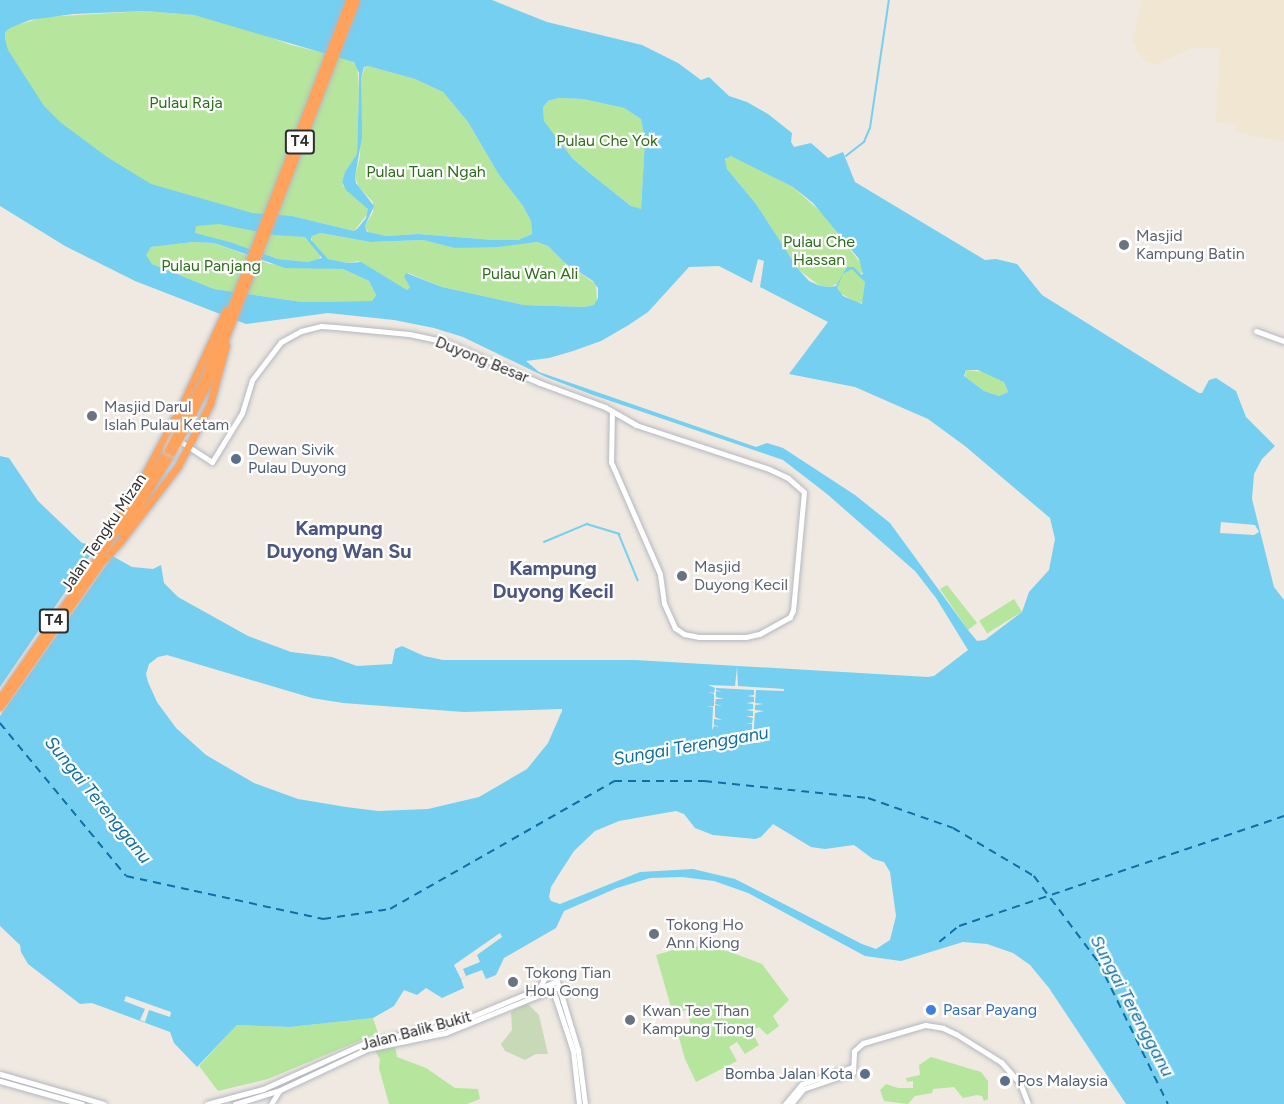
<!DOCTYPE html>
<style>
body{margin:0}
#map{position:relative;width:1284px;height:1104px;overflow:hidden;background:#efe9e1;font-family:Figtree,sans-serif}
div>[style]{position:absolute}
.education>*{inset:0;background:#f0e6d1}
.green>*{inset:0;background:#b6e59e;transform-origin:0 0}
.cemetery>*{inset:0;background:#c8d9b8}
.water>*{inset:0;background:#75cff0}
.pier>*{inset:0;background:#efe9e1}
.stream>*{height:1.5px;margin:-0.75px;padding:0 0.75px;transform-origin:0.75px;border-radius:0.75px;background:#75cff0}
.ferry>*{height:1.5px;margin-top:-0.75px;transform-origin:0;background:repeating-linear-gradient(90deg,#0d6fa3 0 8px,transparent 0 14px)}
.roads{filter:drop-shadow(0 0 2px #b4b7c1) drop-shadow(0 0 2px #b4b7c1)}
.secondary>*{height:5px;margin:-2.5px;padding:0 2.5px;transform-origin:2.5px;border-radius:2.5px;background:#fff}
.highway>*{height:7px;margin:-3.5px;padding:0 3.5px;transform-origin:3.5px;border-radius:3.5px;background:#ffa35c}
.bridges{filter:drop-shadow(0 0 2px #c9c9c9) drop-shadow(0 0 2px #c9c9c9)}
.highway-bridge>*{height:7px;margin:-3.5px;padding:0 3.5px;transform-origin:3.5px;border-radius:3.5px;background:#ffa35c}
.dots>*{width:16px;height:16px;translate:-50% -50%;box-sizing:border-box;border:3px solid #fff;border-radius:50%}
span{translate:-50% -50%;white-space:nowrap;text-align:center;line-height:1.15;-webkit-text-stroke:4.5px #fff;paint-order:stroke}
.shield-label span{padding:2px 4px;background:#fff;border:2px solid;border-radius:4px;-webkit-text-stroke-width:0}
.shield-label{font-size:15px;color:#2e2e2e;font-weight:700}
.park-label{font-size:16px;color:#2c6e1b}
.worship-label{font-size:16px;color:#5b616d}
.left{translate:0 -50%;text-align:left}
.street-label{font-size:16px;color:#2e2e2e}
.service-label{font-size:16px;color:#4e5e75}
.right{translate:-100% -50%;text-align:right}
.shop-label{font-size:16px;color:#366cbe}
.water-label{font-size:18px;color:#0d6fa3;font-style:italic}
.quarter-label{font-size:20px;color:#4d5680;font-weight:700}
</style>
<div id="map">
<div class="education">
<div style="clip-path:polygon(1142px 0,1284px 0,1284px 142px,1236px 132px,1236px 124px,1216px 122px,1220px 48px,1192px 48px,1157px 64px,1147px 62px,1138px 53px,1133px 39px)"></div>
</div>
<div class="green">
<div style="clip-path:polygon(145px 11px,194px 15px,248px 29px,291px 45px,349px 59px,357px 65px,359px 88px,357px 155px,345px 172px,342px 182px,343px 186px,366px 205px,369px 212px,354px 231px,292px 216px,297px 235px,305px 237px,312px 244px,312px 236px,321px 233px,370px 242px,423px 240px,456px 248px,537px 242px,548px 246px,565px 263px,596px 284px,597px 302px,594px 305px,584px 307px,524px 305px,442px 287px,408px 273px,404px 277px,410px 287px,407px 290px,358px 261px,347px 263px,333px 261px,321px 255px,318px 261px,308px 262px,278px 259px,233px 243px,42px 210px,0 30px,44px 17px)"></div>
<div style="clip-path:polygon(368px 66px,415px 79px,443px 92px,468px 122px,499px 175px,523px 206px,531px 221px,532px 234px,518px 240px,493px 240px,418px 234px,386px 236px,369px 234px,365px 226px,373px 212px,373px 202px,359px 187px,355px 177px,360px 156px,361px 78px,365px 67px)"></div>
<div style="clip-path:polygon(559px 98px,583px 99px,624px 108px,641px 119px,645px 140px,641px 209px,635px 209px,592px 175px,573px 159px,551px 132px,544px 121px,543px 107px,548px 101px)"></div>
<div style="clip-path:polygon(728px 156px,735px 157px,793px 187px,822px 213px,862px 265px,863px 271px,861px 275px,865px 282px,863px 303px,856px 302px,840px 293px,837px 288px,839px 283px,830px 287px,820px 286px,799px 270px,756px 204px,727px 169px,724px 162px)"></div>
<div style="clip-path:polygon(193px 242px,214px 243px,270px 264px,343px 269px,369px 281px,376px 295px,372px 301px,302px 302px,214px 289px,152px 264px,145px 255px,151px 247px)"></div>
<div style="clip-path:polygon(966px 370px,986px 372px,998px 378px,1004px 382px,1008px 392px,999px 396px,984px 391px,965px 377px)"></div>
<div style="clip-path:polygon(947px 585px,977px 623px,968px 630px,940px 589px)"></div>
<div style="left:1014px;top:599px;width:15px;height:41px;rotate:58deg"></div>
<div style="clip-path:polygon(703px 946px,717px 947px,762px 964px,789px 1000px,773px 1016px,779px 1026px,767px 1035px,759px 1027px,751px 1031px,759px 1045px,745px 1054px,737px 1042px,729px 1047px,737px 1061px,696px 1082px,685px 1059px,678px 1034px,692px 1030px,687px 1010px,673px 1014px,656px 955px,680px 948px)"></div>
<div style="clip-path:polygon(373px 1018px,378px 1033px,268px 1079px,218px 1091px,199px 1066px,237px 1025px,290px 1027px)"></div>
<div style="clip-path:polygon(395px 1046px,397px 1057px,426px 1068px,455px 1088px,478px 1089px,480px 1099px,467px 1104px,389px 1104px,379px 1068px,380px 1059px,375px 1051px)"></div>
<div style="clip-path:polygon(931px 1057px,981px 1072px,988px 1081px,988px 1099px,984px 1101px,982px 1096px,977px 1095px,963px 1098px,954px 1087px,933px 1089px,932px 1093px,915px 1096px,908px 1104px,884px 1101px,880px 1090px,886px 1084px,898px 1088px,913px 1088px,913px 1081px,907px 1082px,906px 1078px,920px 1075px,919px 1065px)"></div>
</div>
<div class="cemetery">
<div style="clip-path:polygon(527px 1003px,539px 1015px,548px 1054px,536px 1054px,525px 1060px,505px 1051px,501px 1044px,512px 1030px,511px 1012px)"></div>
</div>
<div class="water">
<div style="clip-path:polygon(evenodd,0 0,492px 0,547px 22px,642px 45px,678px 63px,701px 80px,709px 77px,729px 96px,747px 102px,768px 114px,792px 133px,791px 142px,794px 147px,811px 143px,828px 158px,843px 152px,855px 182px,985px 260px,996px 259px,1017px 264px,1042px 295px,1199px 393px,1202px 393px,1209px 380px,1216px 378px,1236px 391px,1246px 417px,1275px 446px,1262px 459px,1254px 474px,1252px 499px,1274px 587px,1284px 600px,1284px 1104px,1126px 1104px,1049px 988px,1030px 965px,1013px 953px,987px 944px,963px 942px,901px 961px,865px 956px,748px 893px,714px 881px,682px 877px,650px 878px,617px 888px,564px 911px,556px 928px,504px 958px,496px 975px,486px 979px,482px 970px,466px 976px,461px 979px,464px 988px,442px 998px,426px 988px,417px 995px,404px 990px,394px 1006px,373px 1018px,290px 1027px,237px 1025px,197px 1067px,174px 1043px,170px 1032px,92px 1003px,80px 1004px,28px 964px,21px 952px,20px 945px,0 926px,0 456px,9px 458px,38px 501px,82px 543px,93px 545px,132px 567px,153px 569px,161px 565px,164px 583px,178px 597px,248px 636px,291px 652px,332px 657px,357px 666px,392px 664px,395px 649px,402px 646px,424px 656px,443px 660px,635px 660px,928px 677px,934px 676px,968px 650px,936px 598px,915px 571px,827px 494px,783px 460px,593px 395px,546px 377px,463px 337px,434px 328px,394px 320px,328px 313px,246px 324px,135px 281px,65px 246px,0 206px,0 0,145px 11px,194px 15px,354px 62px,359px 73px,359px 88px,357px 154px,345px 172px,342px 182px,346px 190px,368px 209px,366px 218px,358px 228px,354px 231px,292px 216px,252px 213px,151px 184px,107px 157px,60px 122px,44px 106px,8px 50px,5px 39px,5px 32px,10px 28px,30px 20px,73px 14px,145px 11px,0 0,368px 66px,415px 79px,443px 92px,468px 122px,499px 175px,523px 206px,531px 221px,532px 234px,518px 240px,493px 240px,418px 234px,386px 236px,367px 232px,365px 226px,374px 206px,356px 183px,355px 177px,362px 137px,361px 78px,364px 67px,368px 66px,0 0,559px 98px,583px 99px,624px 108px,641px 119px,645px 140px,641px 209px,631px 206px,592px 175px,573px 159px,552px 132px,544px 121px,543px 107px,548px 101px,559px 98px,0 0,731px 156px,793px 187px,813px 203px,859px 259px,863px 274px,861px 275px,854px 267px,847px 267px,836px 286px,830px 287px,820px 286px,809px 281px,799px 270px,756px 204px,727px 169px,725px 159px,731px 156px,0 0,219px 224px,275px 235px,305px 237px,322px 258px,308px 262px,278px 259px,233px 243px,195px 233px,196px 226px,219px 224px,0 0,321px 233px,370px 242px,423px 240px,455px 248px,498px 247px,537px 242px,548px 246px,565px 263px,593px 281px,598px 288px,598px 298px,594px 305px,584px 307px,524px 305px,442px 287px,406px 273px,404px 277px,410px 287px,407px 290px,361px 262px,347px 263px,328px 259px,311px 240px,312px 236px,321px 233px,0 0,193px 242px,214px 243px,285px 268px,343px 269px,369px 281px,376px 295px,372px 301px,302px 302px,214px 289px,152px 264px,146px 255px,151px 247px,193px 242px,0 0,758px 259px,764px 261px,760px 287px,828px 322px,789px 374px,855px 387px,928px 419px,965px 446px,1050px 518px,1055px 539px,1049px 570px,1029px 592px,1022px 612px,985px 640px,977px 641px,968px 630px,890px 523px,855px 495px,783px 448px,767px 443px,756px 447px,539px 372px,526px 361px,549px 358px,573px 351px,601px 341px,627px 326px,648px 312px,689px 267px,719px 266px,752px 283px,758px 259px,0 0,852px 269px,865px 282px,862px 304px,843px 296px,837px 288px,843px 274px,852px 269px,0 0,978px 370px,1004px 382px,1008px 392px,999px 396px,984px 391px,964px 376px,966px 370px,978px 370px,0 0,167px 655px,312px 698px,343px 703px,464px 712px,562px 709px,562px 711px,548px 743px,527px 769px,479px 797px,428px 809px,378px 811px,346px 807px,298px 799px,254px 783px,206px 755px,176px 728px,157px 702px,148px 682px,146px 674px,149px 664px,158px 657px,167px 655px,0 0,676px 811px,684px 814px,695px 828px,713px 835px,755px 839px,761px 837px,773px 824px,811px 847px,825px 849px,854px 845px,873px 859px,884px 862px,890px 872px,896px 916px,890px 940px,876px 949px,862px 944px,735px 879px,693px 869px,640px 872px,560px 904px,551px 901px,549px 897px,551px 887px,561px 871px,574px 851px,595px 831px,619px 821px,676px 811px)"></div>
</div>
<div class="pier">
<div style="clip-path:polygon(1221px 522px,1255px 525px,1259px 532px,1254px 535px,1220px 533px)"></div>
<div style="clip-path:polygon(98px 544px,114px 554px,0 716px,0 687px)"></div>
<div style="clip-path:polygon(737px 667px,738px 686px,784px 689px,784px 691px,756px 690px,755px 703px,764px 704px,755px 705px,755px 710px,764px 711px,755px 713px,753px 741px,762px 743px,744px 742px,751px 741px,744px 736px,752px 737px,752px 731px,745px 731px,752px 730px,752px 724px,746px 723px,752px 723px,753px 718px,746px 716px,753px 716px,753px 711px,746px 710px,753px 709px,753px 704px,746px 703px,754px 702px,754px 697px,747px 696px,754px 695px,754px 690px,716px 688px,716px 690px,722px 692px,716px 691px,716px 697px,724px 699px,716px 699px,715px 704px,723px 706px,715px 705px,715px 717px,722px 720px,714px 719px,714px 725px,720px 727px,714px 726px,712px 730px,713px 707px,707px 707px,714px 706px,714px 694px,708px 692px,714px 693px,715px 688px,708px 685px,735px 686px)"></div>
<div style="clip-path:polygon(500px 933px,502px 937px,477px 955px,480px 962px,463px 969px,466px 976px,461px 979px,454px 965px)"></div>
<div style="clip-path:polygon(126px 996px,171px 1012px,170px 1017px,149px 1010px,145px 1022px,140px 1020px,145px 1009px,124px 1001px)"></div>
</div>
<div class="stream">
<div style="left:846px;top:156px;width:23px;rotate:-38deg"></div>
<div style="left:864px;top:142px;width:15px;rotate:-67deg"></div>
<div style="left:870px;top:128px;width:129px;rotate:-81.6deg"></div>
<div style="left:544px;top:542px;width:47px;rotate:-22.7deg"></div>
<div style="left:587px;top:524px;width:34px;rotate:17deg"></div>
<div style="left:619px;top:534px;width:50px;rotate:67.6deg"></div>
</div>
<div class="ferry">
<div style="left:0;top:723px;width:198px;rotate:50.5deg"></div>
<div style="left:126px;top:876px;width:202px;rotate:12.3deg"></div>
<div style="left:323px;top:919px;width:68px;rotate:-8.5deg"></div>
<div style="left:390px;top:909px;width:258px;rotate:-29.7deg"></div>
<div style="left:614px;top:781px;width:90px"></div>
<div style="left:704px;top:781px;width:165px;rotate:5.9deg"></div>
<div style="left:868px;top:798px;width:90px;rotate:19.4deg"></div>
<div style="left:953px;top:828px;width:94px;rotate:30.7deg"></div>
<div style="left:1034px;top:876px;width:109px;rotate:53.2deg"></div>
<div style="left:1099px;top:963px;width:157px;rotate:63.9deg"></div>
<div style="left:939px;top:942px;width:26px;rotate:-39deg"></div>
<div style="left:959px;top:926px;width:343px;rotate:-18.7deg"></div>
</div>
<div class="roads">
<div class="secondary">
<div style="left:1256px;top:331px;width:30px;rotate:20deg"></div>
<div style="left:175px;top:438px;width:44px;rotate:33deg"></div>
<div style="left:212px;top:462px;width:57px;rotate:-58.5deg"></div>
<div style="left:242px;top:413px;width:34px;rotate:-73deg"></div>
<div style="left:252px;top:380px;width:48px;rotate:-52.7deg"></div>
<div style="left:281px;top:342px;width:23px;rotate:-29deg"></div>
<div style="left:301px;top:331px;width:21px;rotate:-14deg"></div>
<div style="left:321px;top:326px;width:14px;rotate:4deg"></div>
<div style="left:335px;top:327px;width:74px;rotate:5.4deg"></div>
<div style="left:409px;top:334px;width:35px;rotate:12deg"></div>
<div style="left:443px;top:341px;width:106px;rotate:23.4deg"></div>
<div style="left:540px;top:383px;width:69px;rotate:20.3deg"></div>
<div style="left:605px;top:407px;width:16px;rotate:30deg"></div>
<div style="left:619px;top:415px;width:20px;rotate:30deg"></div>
<div style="left:636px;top:425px;width:140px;rotate:18.3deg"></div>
<div style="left:769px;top:469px;width:21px;rotate:25deg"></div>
<div style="left:788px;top:478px;width:21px;rotate:41deg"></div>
<div style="left:804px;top:492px;width:119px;rotate:95.3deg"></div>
<div style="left:793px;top:610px;width:8px;rotate:113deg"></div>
<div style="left:790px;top:617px;width:35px;rotate:151deg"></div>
<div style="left:759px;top:634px;width:13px;rotate:167deg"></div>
<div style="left:746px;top:637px;width:47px;rotate:180deg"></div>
<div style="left:699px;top:637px;width:15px;rotate:-169deg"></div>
<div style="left:684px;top:634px;width:11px;rotate:-146deg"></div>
<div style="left:675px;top:628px;width:27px;rotate:-114deg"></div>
<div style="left:664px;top:603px;width:29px;rotate:-98deg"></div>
<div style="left:660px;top:574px;width:122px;rotate:-113.6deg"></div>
<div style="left:611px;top:462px;width:51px;rotate:-88.9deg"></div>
<div style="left:552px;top:987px;width:67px;rotate:71.8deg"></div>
<div style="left:573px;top:1051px;width:53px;rotate:83.5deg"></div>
<div style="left:539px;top:988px;width:16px;rotate:-60deg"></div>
<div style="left:0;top:1074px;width:108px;rotate:16.1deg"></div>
<div style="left:0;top:1081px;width:85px;rotate:15.7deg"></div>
<div style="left:207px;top:1104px;width:58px;rotate:-15deg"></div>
<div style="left:263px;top:1089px;width:112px;rotate:-24.3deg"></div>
<div style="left:365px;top:1043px;width:98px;rotate:-12.9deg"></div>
<div style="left:461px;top:1021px;width:104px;rotate:-22.6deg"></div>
<div style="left:557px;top:981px;width:72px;rotate:73.1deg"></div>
<div style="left:578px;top:1050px;width:54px;rotate:82.6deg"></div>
<div style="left:235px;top:1104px;width:47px;rotate:-17.3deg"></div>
<div style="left:280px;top:1090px;width:96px;rotate:-25.2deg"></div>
<div style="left:367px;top:1049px;width:80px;rotate:-11.6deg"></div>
<div style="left:445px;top:1033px;width:123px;rotate:-22deg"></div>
<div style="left:271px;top:1104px;width:15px;rotate:-58deg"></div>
<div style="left:785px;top:1104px;width:26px;rotate:-50deg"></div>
<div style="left:802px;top:1084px;width:54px;rotate:-18.4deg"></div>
<div style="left:791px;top:1104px;width:19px;rotate:-51deg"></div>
<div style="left:803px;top:1089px;width:53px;rotate:-18.8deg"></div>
<div style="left:853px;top:1072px;width:21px;rotate:-87deg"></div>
<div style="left:854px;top:1051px;width:12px;rotate:-42deg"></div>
<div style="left:863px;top:1043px;width:65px;rotate:-16.2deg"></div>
<div style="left:925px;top:1025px;width:18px;rotate:9deg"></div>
<div style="left:943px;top:1028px;width:14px;rotate:25deg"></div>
<div style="left:956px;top:1034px;width:53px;rotate:31.9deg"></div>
<div style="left:1001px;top:1062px;width:28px;rotate:48deg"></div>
<div style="left:1020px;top:1083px;width:22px;rotate:69deg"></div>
</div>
<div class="highway">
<div style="left:179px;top:428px;width:58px;rotate:-63.4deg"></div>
<div style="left:205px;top:376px;width:403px;rotate:-69deg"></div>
<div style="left:184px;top:430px;width:58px;rotate:-63.4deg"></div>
<div style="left:210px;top:378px;width:405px;rotate:-68.9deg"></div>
<div style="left:122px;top:533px;width:95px;rotate:-58.3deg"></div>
<div style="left:107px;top:544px;width:9px;rotate:-84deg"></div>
<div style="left:108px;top:535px;width:42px;rotate:-56.7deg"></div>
<div style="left:131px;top:500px;width:112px;rotate:-61.8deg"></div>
<div style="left:184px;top:401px;width:100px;rotate:-65.2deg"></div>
<div style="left:99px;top:565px;width:30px;rotate:-48deg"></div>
<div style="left:119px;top:543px;width:97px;rotate:-52.5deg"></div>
<div style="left:178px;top:466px;width:70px;rotate:-62.7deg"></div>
<div style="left:210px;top:404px;width:61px;rotate:-74.8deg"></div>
<div style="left:0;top:698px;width:214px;rotate:-55.3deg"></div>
<div style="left:122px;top:522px;width:85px;rotate:-57.4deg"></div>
<div style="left:0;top:707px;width:174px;rotate:-55deg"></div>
</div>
</div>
<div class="bridges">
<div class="highway-bridge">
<div style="left:168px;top:450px;width:25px;rotate:-63deg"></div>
<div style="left:172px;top:452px;width:25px;rotate:-61deg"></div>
</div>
</div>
<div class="dots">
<div style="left:1124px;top:245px;background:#6b7280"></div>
<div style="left:92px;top:416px;background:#6b7280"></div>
<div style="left:236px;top:459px;background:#5c6f8a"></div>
<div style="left:682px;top:576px;background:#6b7280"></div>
<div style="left:654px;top:934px;background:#6b7280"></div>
<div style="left:513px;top:982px;background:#6b7280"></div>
<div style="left:931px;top:1010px;background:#3f7fe0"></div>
<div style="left:630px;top:1020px;background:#6b7280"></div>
<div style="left:865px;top:1074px;background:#5c6f8a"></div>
<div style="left:1005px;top:1081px;background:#5c6f8a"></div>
</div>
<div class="shield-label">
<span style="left:300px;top:142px">T4</span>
<span style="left:54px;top:621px">T4</span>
</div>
<div class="park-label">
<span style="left:186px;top:103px">Pulau Raja</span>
<span style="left:607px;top:141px">Pulau Che Yok</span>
<span style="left:426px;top:172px">Pulau Tuan Ngah</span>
<span style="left:819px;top:251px">Pulau Che<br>Hassan</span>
<span style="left:211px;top:266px">Pulau Panjang</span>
<span style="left:530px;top:274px">Pulau Wan Ali</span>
</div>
<div class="worship-label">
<span class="left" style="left:1136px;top:245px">Masjid<br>Kampung Batin</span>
<span class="left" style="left:104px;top:416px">Masjid Darul<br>Islah Pulau Ketam</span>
<span class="left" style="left:694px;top:576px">Masjid<br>Duyong Kecil</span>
<span class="left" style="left:666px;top:934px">Tokong Ho<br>Ann Kiong</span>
<span class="left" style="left:525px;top:982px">Tokong Tian<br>Hou Gong</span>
<span class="left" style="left:642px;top:1020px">Kwan Tee Than<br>Kampung Tiong</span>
</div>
<div class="street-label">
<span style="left:482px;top:360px;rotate:22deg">Duyong Besar</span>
<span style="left:104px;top:533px;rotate:-56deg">Jalan Tengku Mizan</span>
<span style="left:416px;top:1031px;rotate:-15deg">Jalan Balik Bukit</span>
</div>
<div class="service-label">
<span class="left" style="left:248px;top:459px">Dewan Sivik<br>Pulau Duyong</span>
<span class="right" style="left:853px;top:1074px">Bomba Jalan Kota</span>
<span class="left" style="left:1017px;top:1081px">Pos Malaysia</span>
</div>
<div class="shop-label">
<span class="left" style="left:943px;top:1010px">Pasar Payang</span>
</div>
<div class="water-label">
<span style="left:691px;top:746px;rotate:-10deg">Sungai Terengganu</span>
<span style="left:98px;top:800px;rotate:51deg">Sungai Terengganu</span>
<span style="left:1132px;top:1006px;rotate:62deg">Sungai Terengganu</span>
</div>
<div class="quarter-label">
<span style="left:339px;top:540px">Kampung<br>Duyong Wan Su</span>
<span style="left:553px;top:580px">Kampung<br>Duyong Kecil</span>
</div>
</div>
